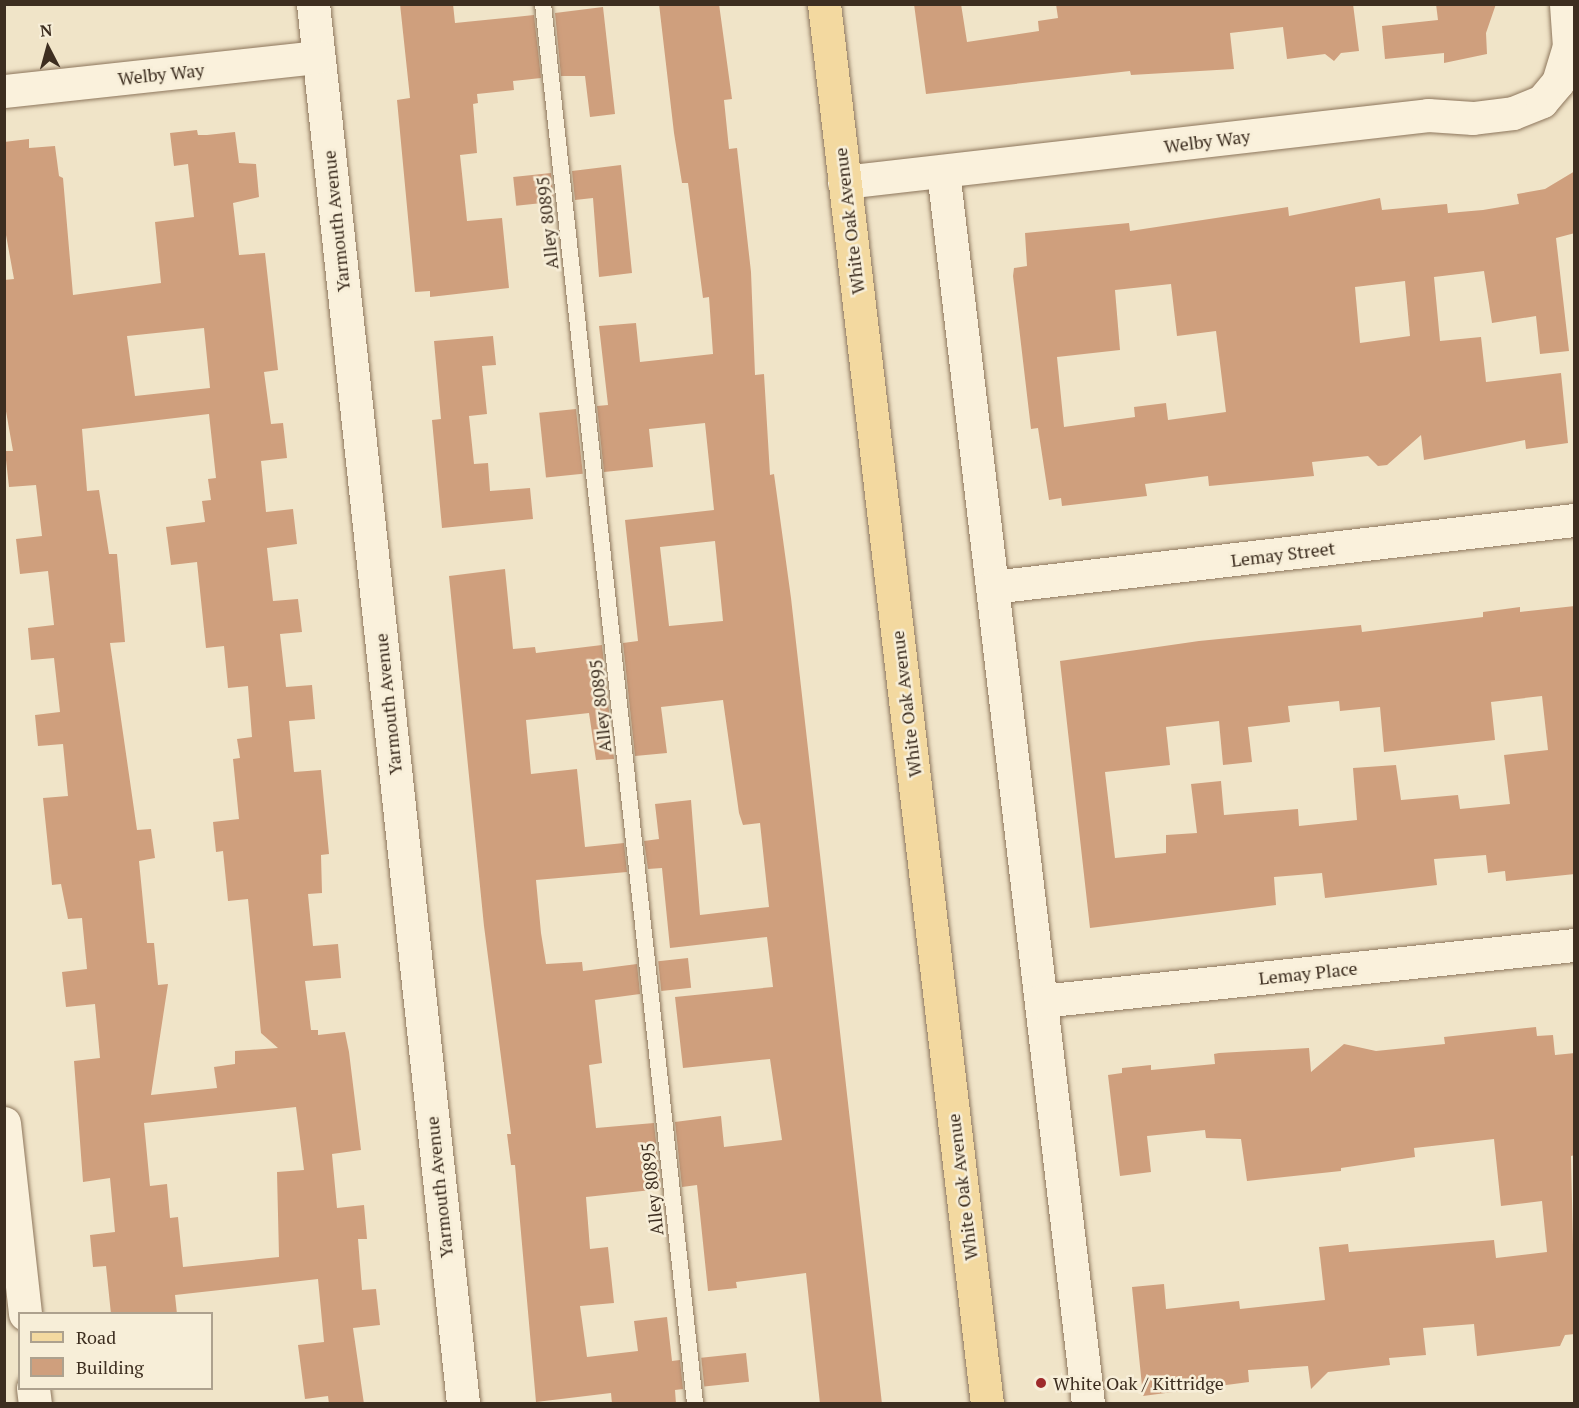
<!DOCTYPE html>
<style>
body{margin:0}
#map{position:relative;width:1579px;height:1408px;overflow:hidden;background:#f0e4c8;font-family:"PT Serif",serif}
div>[style]{position:absolute}
.building>*{inset:0;background:#cf9f7d;transform-origin:0 0}
.roads{filter:drop-shadow(0 0 2px #8d765c) drop-shadow(0 0 2px #8d765c)}
.service>*{height:16px;margin:-8px;padding:0 8px;transform-origin:8px;border-radius:8px;background:#faf1dc}
.minor>*{height:33px;margin:-16.5px;padding:0 16.5px;transform-origin:16.5px;border-radius:16.5px;background:#faf1dc}
.primary>*{height:33px;margin:-16.5px;padding:0 16.5px;transform-origin:16.5px;border-radius:16.5px;background:#f3d9a0}
.dots>*{width:16px;height:16px;translate:-50% -50%;box-sizing:border-box;border:3px solid #f7eed8;border-radius:50%}
span{translate:-50% -50%;white-space:nowrap;text-align:center;line-height:1.15;-webkit-text-stroke:5px #f7eed8;paint-order:stroke}
.street-label{font-size:18px;color:#3d2e20}
.poi-label{font-size:18px;color:#3d2e20}
.left{translate:0 -50%;text-align:left}
.frame{position:absolute;inset:0;border:6px solid #3d2e20;pointer-events:none}
.legend{position:absolute;left:18px;top:1312px;width:195px;height:78px;box-sizing:border-box;background:#f7eed8;border:2px solid #ada18e;margin:0;padding:8px 10px;list-style:none;font-size:18px;color:#3d2e20}
.legend li{display:flex;align-items:center;gap:12px;height:30px}
.legend b{width:30px;border:2px solid #ada18e}
.north{position:absolute;left:18px;top:18px;width:60px;height:60px;-webkit-text-stroke:4px #f7eed8;paint-order:stroke;rotate:354deg;font-size:16px;font-weight:700;line-height:24px;text-align:center;color:#3d2e20}
.north::after{content:'';display:block;margin:auto;width:21px;height:27px;background:#3d2e20;clip-path:polygon(50% 0,100% 100%,50% 72%,0 100%)}
</style>
<div id="map">
<div class="building">
<div style="clip-path:polygon(400px 4px,453px 4px,455px 23px,534px 15px,541px 78px,513px 81px,514px 90px,477px 94px,478px 103px,473px 104px,477px 153px,460px 155px,467px 221px,502px 218px,509px 288px,430px 297px,430px 291px,415px 292px,397px 100px,410px 98px)"></div>
<div style="clip-path:polygon(evenodd,659px 4px,719px 4px,732px 99px,724px 100px,729px 149px,737px 148px,751px 272px,755px 375px,764px 374px,770px 475px,774px 474px,791px 598px,882px 1404px,820px 1404px,806px 1273px,736px 1282px,737px 1288px,708px 1291px,697px 1185px,682px 1187px,675px 1122px,721px 1116px,724px 1147px,782px 1140px,770px 1059px,683px 1068px,675px 997px,773px 987px,767px 937px,670px 948px,662px 868px,648px 869px,644px 841px,659px 839px,655px 804px,691px 800px,700px 915px,769px 907px,760px 823px,743px 825px,739px 813px,723px 700px,661px 707px,667px 753px,635px 756px,623px 643px,638px 641px,625px 520px,714px 510px,705px 423px,649px 429px,653px 467px,604px 472px,597px 406px,608px 405px,599px 326px,636px 323px,640px 362px,713px 354px,709px 297px,703px 298px,688px 183px,682px 183px,674px 133px,659px 4px,715px 541px,723px 621px,669px 626px,660px 547px,715px 541px)"></div>
<div style="clip-path:polygon(914px 4px,961px 4px,967px 42px,1039px 31px,1038px 21px,1058px 18px,1056px 4px,1353px 4px,1359px 51px,1341px 53px,1334px 61px,1325px 54px,1287px 59px,1283px 27px,1230px 33px,1234px 69px,1131px 75px,1130px 71px,926px 94px)"></div>
<div style="clip-path:polygon(1436px 4px,1496px 4px,1486px 33px,1487px 54px,1444px 63px,1444px 53px,1385px 59px,1382px 26px,1438px 20px)"></div>
<div style="clip-path:polygon(603px 7px,615px 114px,590px 117px,585px 76px,561px 76px,555px 13px)"></div>
<div style="clip-path:polygon(evenodd,197px 130px,198px 135px,207px 135px,235px 132px,239px 163px,256px 164px,259px 197px,233px 203px,239px 255px,265px 253px,278px 370px,264px 372px,271px 424px,283px 423px,287px 458px,261px 461px,266px 512px,293px 509px,297px 544px,267px 548px,273px 601px,298px 599px,302px 632px,280px 634px,286px 687px,312px 685px,315px 719px,289px 721px,294px 772px,321px 770px,329px 854px,321px 855px,322px 893px,308px 894px,313px 946px,338px 944px,341px 978px,305px 981px,311px 1030px,318px 1030px,318px 1035px,345px 1032px,349px 1052px,361px 1150px,332px 1154px,337px 1208px,364px 1205px,367px 1239px,358px 1239px,362px 1290px,376px 1289px,380px 1325px,353px 1328px,364px 1404px,329px 1404px,328px 1396px,305px 1399px,298px 1345px,324px 1342px,318px 1279px,175px 1295px,177px 1314px,111px 1314px,106px 1266px,93px 1267px,90px 1235px,115px 1232px,110px 1178px,83px 1182px,74px 1061px,100px 1058px,95px 1004px,66px 1007px,62px 972px,87px 969px,82px 918px,68px 919px,61px 884px,52px 885px,43px 798px,68px 796px,63px 744px,38px 746px,35px 715px,60px 712px,54px 658px,31px 660px,28px 628px,54px 625px,48px 571px,20px 574px,16px 539px,42px 536px,36px 485px,9px 487px,5px 451px,13px 451px,4px 400px,4px 280px,14px 279px,4px 224px,4px 142px,29px 139px,29px 148px,55px 146px,59px 176px,63px 178px,73px 295px,161px 283px,155px 222px,194px 217px,188px 164px,174px 166px,170px 133px,197px 130px,204px 328px,210px 388px,135px 396px,127px 336px,204px 328px,197px 130px,209px 414px,216px 478px,208px 479px,211px 500px,202px 501px,205px 522px,166px 527px,171px 565px,197px 562px,206px 648px,224px 646px,228px 688px,248px 686px,252px 737px,237px 739px,240px 758px,233px 759px,239px 819px,213px 822px,216px 852px,223px 851px,228px 901px,248px 899px,261px 1033px,278px 1048px,235px 1051px,235px 1064px,214px 1067px,217px 1088px,151px 1095px,168px 984px,158px 985px,154px 943px,147px 943px,139px 861px,155px 858px,151px 829px,137px 830px,110px 643px,125px 642px,117px 554px,109px 554px,99px 490px,87px 491px,82px 429px,209px 414px,197px 130px,296px 1107px,304px 1170px,277px 1172px,279px 1257px,183px 1267px,178px 1217px,170px 1218px,167px 1184px,150px 1186px,144px 1123px,296px 1107px)"></div>
<div style="clip-path:polygon(621px 165px,632px 273px,599px 277px,593px 198px,575px 200px,572px 171px)"></div>
<div style="clip-path:polygon(evenodd,1575px 171px,1575px 233px,1556px 238px,1569px 351px,1540px 354px,1536px 316px,1492px 323px,1484px 271px,1434px 277px,1440px 341px,1481px 337px,1486px 382px,1561px 373px,1568px 443px,1526px 449px,1525px 440px,1424px 460px,1421px 435px,1387px 465px,1378px 466px,1368px 456px,1312px 462px,1314px 476px,1209px 486px,1208px 476px,1145px 484px,1147px 496px,1062px 506px,1061px 498px,1049px 500px,1038px 428px,1031px 429px,1013px 276px,1014px 268px,1027px 266px,1025px 233px,1129px 223px,1130px 231px,1288px 207px,1289px 216px,1380px 198px,1382px 210px,1447px 204px,1448px 213px,1483px 210px,1519px 204px,1517px 194px,1545px 189px,1575px 171px,1405px 281px,1410px 336px,1360px 343px,1355px 287px,1405px 281px,1575px 171px,1171px 284px,1177px 336px,1216px 331px,1226px 412px,1168px 420px,1166px 403px,1134px 407px,1135px 417px,1064px 427px,1057px 357px,1120px 350px,1115px 290px,1171px 284px)"></div>
<div style="left:551px;top:173px;width:29px;height:38px;rotate:84deg"></div>
<div style="clip-path:polygon(493px 336px,496px 365px,482px 366px,487px 414px,469px 416px,474px 464px,488px 463px,490px 491px,530px 488px,533px 519px,442px 528px,432px 420px,441px 419px,434px 341px)"></div>
<div style="left:576px;top:409px;width:65px;height:37px;rotate:84deg"></div>
<div style="clip-path:polygon(505px 569px,513px 649px,535px 647px,536px 653px,602px 645px,614px 759px,596px 760px,589px 713px,526px 720px,531px 774px,577px 769px,585px 847px,624px 843px,627px 872px,536px 880px,541px 933px,546px 964px,582px 962px,583px 971px,637px 964px,640px 994px,595px 1000px,602px 1063px,589px 1065px,596px 1128px,654px 1123px,661px 1189px,586px 1197px,590px 1249px,608px 1247px,614px 1303px,580px 1306px,587px 1357px,638px 1351px,634px 1321px,667px 1317px,672px 1361px,680px 1360px,683px 1389px,675px 1390px,676px 1404px,612px 1404px,611px 1393px,536px 1402px,515px 1165px,511px 1165px,507px 1134px,511px 1134px,484px 926px,449px 576px)"></div>
<div style="clip-path:polygon(evenodd,1575px 606px,1575px 874px,1506px 881px,1505px 871px,1488px 873px,1486px 855px,1434px 859px,1437px 885px,1325px 898px,1322px 873px,1274px 877px,1276px 905px,1090px 928px,1060px 661px,1199px 641px,1361px 625px,1362px 632px,1483px 617px,1483px 612px,1520px 607px,1520px 612px,1575px 606px,1542px 696px,1548px 750px,1504px 755px,1510px 804px,1460px 809px,1458px 795px,1401px 800px,1396px 765px,1353px 768px,1357px 820px,1299px 826px,1298px 809px,1224px 815px,1221px 781px,1191px 784px,1197px 833px,1166px 835px,1166px 853px,1115px 858px,1105px 772px,1170px 765px,1166px 727px,1219px 721px,1223px 765px,1252px 762px,1248px 727px,1290px 722px,1288px 706px,1339px 701px,1340px 711px,1380px 707px,1384px 752px,1495px 740px,1491px 702px,1542px 696px)"></div>
<div style="left:688px;top:958px;width:30px;height:30px;rotate:84deg"></div>
<div style="clip-path:polygon(1536px 1027px,1537px 1036px,1553px 1035px,1555px 1055px,1575px 1053px,1575px 1155px,1571px 1156px,1575px 1334px,1565px 1335px,1560px 1346px,1477px 1356px,1474px 1324px,1423px 1328px,1426px 1355px,1389px 1358px,1390px 1365px,1328px 1372px,1311px 1389px,1308px 1366px,1248px 1370px,1249px 1382px,1143px 1396px,1132px 1287px,1164px 1284px,1166px 1309px,1239px 1301px,1240px 1309px,1325px 1300px,1319px 1247px,1348px 1244px,1349px 1252px,1494px 1240px,1496px 1258px,1547px 1252px,1542px 1201px,1501px 1206px,1494px 1139px,1414px 1148px,1415px 1157px,1341px 1168px,1341px 1171px,1247px 1181px,1241px 1139px,1206px 1138px,1205px 1130px,1147px 1136px,1151px 1172px,1120px 1176px,1108px 1075px,1122px 1073px,1122px 1068px,1151px 1065px,1151px 1070px,1215px 1064px,1214px 1054px,1219px 1053px,1309px 1048px,1311px 1072px,1344px 1044px,1376px 1051px,1445px 1044px,1444px 1037px)"></div>
<div style="left:746px;top:1353px;width:29px;height:45px;rotate:84deg"></div>
</div>
<div class="roads">
<div class="service">
<div style="left:543px;top:4px;width:1408px;rotate:83.8deg"></div>
</div>
<div class="minor">
<div style="left:313px;top:4px;width:1408px;rotate:83.88deg"></div>
<div style="left:4px;top:91px;width:316px;rotate:-6.2deg"></div>
<div style="left:943px;top:171px;width:1241px;rotate:83.29deg"></div>
<div style="left:844px;top:182px;width:588px;rotate:-6.54deg"></div>
<div style="left:1428px;top:115px;width:45px;rotate:3.8deg"></div>
<div style="left:1473px;top:118px;width:40px;rotate:-7.1deg"></div>
<div style="left:1513px;top:113px;width:31px;rotate:-22deg"></div>
<div style="left:1542px;top:101px;width:25px;rotate:-50deg"></div>
<div style="left:1558px;top:82px;width:37px;rotate:-73deg"></div>
<div style="left:1569px;top:47px;width:43px;rotate:-94deg"></div>
<div style="left:992px;top:587px;width:586px;rotate:-6.57deg"></div>
<div style="left:1041px;top:1001px;width:536px;rotate:-6deg"></div>
<div style="left:4px;top:1123px;width:192px;rotate:83.7deg"></div>
<div style="left:33px;top:1388px;width:16px;rotate:83deg"></div>
</div>
<div class="primary">
<div style="left:824px;top:4px;width:1409px;rotate:83.36deg"></div>
</div>
</div>
<div class="dots">
<div style="left:1041px;top:1383px;background:#9e2a2b"></div>
</div>
<div class="street-label">
<span style="left:161px;top:74px;rotate:-6deg">Welby Way</span>
<span style="left:1207px;top:141px;rotate:-7deg">Welby Way</span>
<span style="left:336px;top:221px;rotate:-96deg">Yarmouth Avenue</span>
<span style="left:849px;top:221px;rotate:-97deg">White Oak Avenue</span>
<span style="left:547px;top:223px;rotate:-96deg">Alley 80895</span>
<span style="left:1283px;top:554px;rotate:-7deg">Lemay Street</span>
<span style="left:388px;top:704px;rotate:-96deg">Yarmouth Avenue</span>
<span style="left:906px;top:704px;rotate:-97deg">White Oak Avenue</span>
<span style="left:600px;top:706px;rotate:-96deg">Alley 80895</span>
<span style="left:1308px;top:973px;rotate:-6deg">Lemay Place</span>
<span style="left:439px;top:1187px;rotate:-96deg">Yarmouth Avenue</span>
<span style="left:962px;top:1187px;rotate:-97deg">White Oak Avenue</span>
<span style="left:652px;top:1189px;rotate:-96deg">Alley 80895</span>
</div>
<div class="poi-label">
<span class="left" style="left:1053px;top:1383px">White Oak / Kittridge</span>
</div>
<div class="frame"></div>
<ul class="legend">
<li><b style="height:8px;background:#f3d9a0"></b>Road</li>
<li><b style="height:16px;background:#cf9f7d"></b>Building</li>
</ul>
<div class="north">N</div>
</div>
